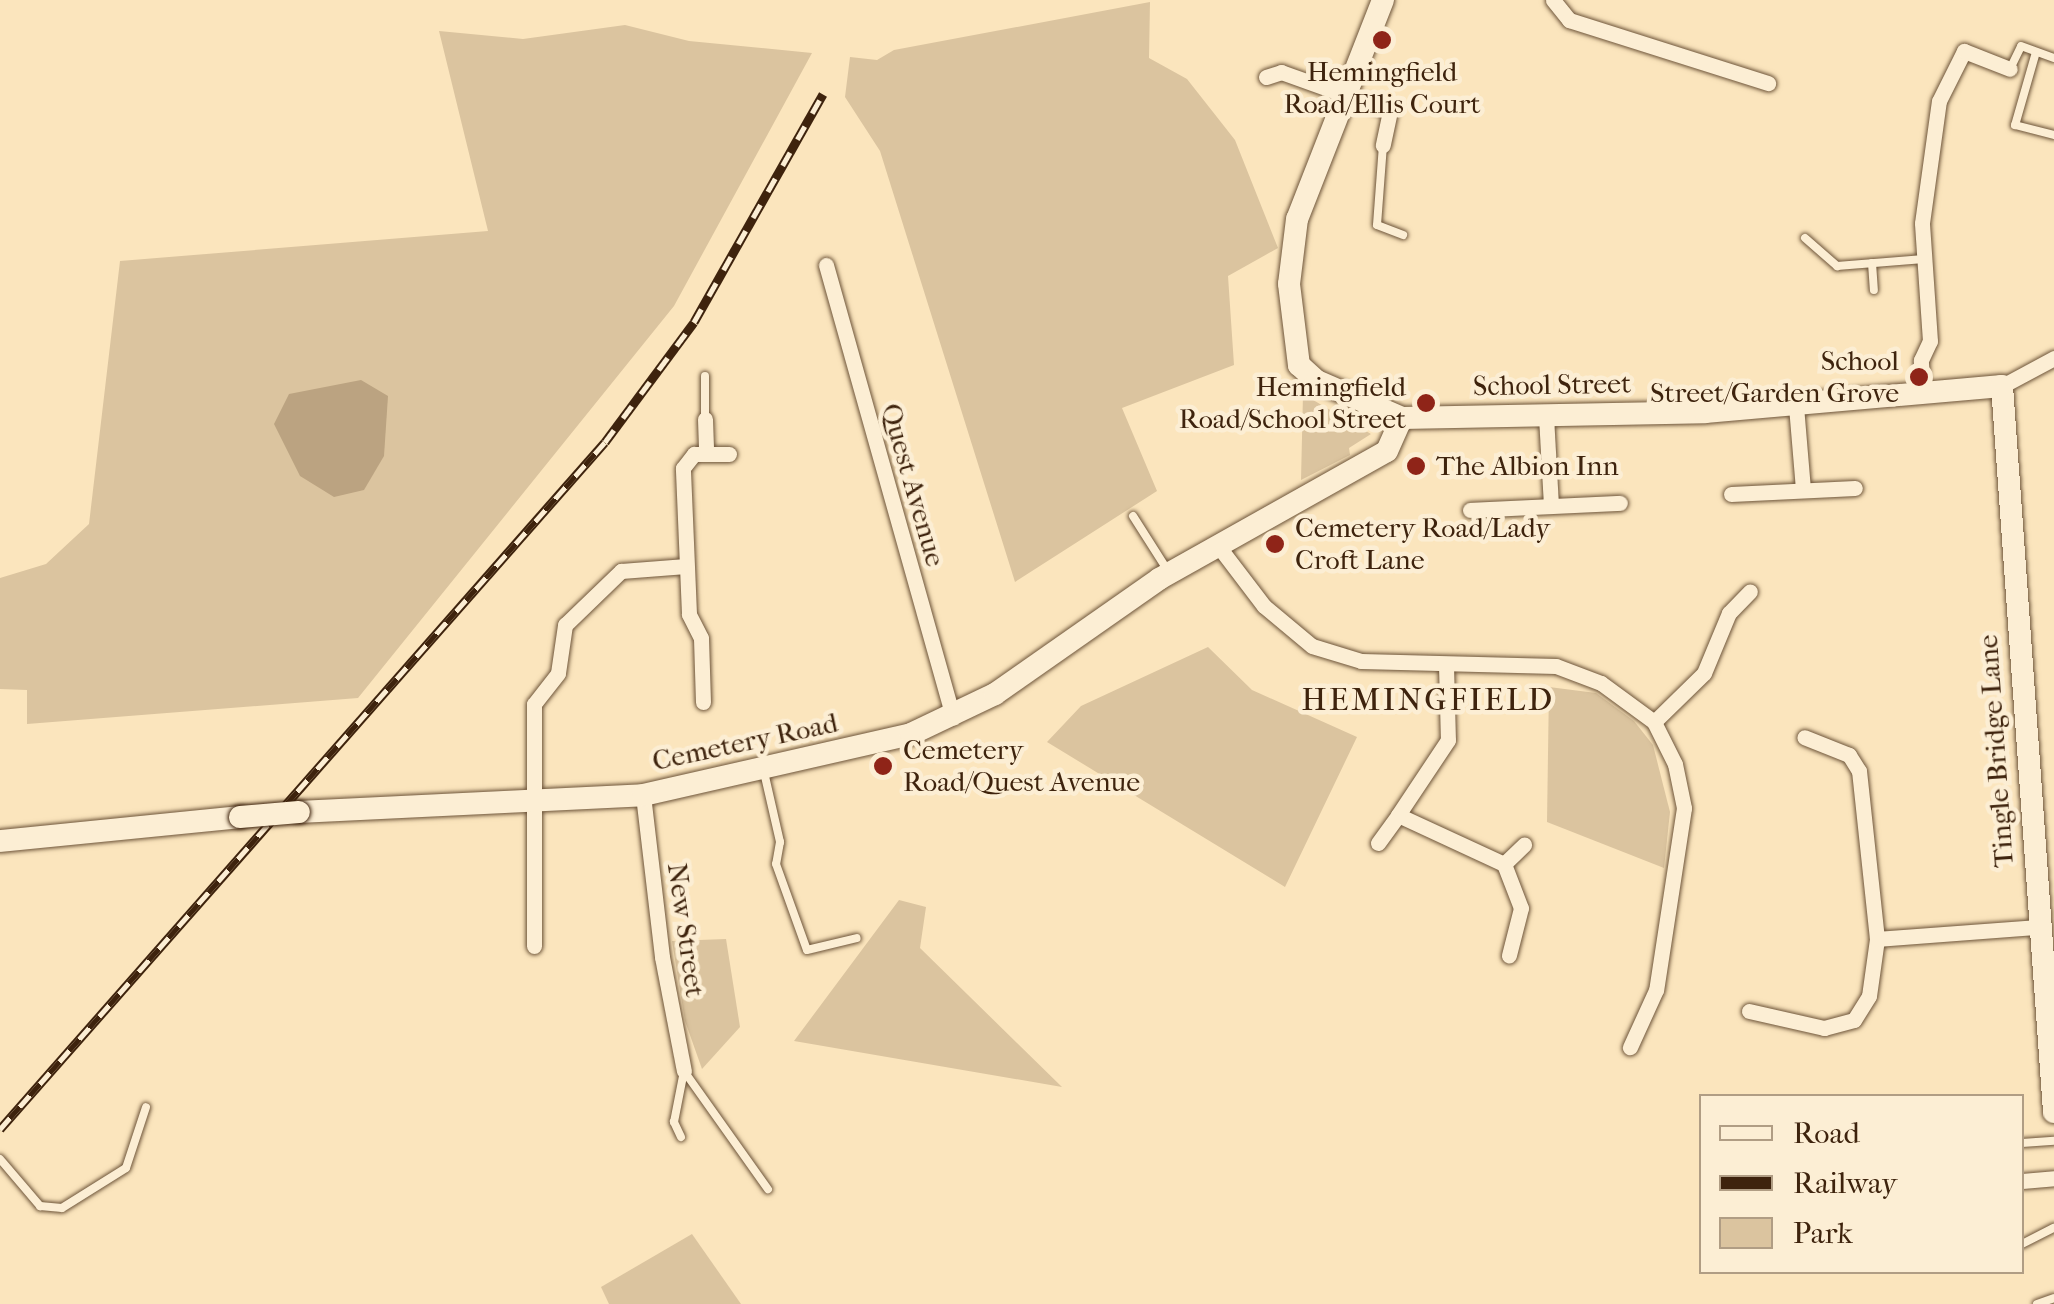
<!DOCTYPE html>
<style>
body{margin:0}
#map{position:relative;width:2054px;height:1304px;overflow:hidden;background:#fbe5bd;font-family:"IM FELL French Canon",serif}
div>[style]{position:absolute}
.green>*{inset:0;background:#dbc49f}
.water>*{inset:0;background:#bba381}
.roads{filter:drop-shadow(0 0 2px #6d5439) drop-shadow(0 0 2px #6d5439)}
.lane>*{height:8px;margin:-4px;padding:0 4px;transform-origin:4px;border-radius:4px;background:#fceed4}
.street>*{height:15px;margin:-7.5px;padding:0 7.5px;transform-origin:7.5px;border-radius:7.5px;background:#fceed4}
.secondary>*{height:22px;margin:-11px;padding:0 11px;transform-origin:11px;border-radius:11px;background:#fceed4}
.rail>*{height:9px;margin-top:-4.5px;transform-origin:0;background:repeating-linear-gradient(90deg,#fceed4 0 15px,#3e230d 0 30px);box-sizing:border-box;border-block:2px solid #3e230d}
.bridges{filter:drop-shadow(0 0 2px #3e230d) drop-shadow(0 0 2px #3e230d)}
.secondary-bridge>*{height:22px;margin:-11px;padding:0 11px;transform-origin:11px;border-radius:11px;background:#fceed4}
.dots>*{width:28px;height:28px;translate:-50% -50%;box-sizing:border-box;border:5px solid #fceed4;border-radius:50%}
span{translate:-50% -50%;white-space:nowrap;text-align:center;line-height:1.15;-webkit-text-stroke:9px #fceed4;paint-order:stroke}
.poi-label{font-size:28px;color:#3e230d}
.right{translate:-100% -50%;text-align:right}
.left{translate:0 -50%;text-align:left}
.street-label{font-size:28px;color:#3e230d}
.quarter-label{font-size:32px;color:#3e230d;letter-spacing:2.5px}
.legend{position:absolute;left:1699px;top:1094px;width:325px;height:180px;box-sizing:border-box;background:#fceed4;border:2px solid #b09d84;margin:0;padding:12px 18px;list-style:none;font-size:30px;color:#3e230d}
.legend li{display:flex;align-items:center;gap:20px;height:50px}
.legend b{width:50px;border:2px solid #b09d84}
</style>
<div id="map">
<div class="green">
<div style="clip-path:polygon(1150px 2px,1149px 58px,1187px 79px,1235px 140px,1278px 248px,1228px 276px,1234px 365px,1122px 408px,1157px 491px,1015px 582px,880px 151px,845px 97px,850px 57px,877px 60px,894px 50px)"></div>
<div style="clip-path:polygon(625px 25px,689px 41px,812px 53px,674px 306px,358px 698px,27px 724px,27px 690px,0 689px,0 578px,46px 564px,89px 524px,120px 261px,488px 231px,439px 31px,523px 39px)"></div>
<div style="clip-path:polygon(1303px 394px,1371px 434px,1349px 448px,1350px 455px,1301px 480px)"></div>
<div style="clip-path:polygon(1208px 647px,1252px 690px,1357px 737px,1285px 887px,1047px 742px,1081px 706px)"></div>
<div style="clip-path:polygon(1549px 687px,1596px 693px,1634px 721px,1653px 745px,1670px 812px,1664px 868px,1547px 822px)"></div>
<div style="clip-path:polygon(899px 900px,926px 907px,920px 948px,1062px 1087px,794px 1041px)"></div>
<div style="clip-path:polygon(726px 939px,740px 1027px,702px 1069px,685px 1021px,672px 941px)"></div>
<div style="clip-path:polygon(692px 1234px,741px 1304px,609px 1304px,601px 1287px)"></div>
</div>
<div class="water">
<div style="clip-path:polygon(361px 380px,388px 396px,384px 456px,364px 490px,334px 497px,300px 476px,274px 424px,289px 394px)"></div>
</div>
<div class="roads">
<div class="lane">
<div style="left:2036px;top:52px;width:76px;rotate:106deg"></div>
<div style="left:2015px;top:125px;width:40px;rotate:14.4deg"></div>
<div style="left:2010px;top:69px;width:25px;rotate:-64deg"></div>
<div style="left:2021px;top:46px;width:35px;rotate:20deg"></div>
<div style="left:1383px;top:145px;width:80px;rotate:94.3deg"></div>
<div style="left:1377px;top:225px;width:28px;rotate:21deg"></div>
<div style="left:1805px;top:238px;width:43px;rotate:41.2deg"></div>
<div style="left:1837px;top:266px;width:87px;rotate:-4.6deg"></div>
<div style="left:1872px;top:263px;width:27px;rotate:86deg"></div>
<div style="left:705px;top:376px;width:43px;rotate:90deg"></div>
<div style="left:1133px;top:516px;width:65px;rotate:57.5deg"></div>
<div style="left:764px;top:772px;width:72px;rotate:77.1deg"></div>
<div style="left:780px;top:842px;width:22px;rotate:100deg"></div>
<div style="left:776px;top:864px;width:91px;rotate:70.2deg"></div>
<div style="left:807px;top:950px;width:51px;rotate:-13.5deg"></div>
<div style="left:684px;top:1071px;width:145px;rotate:54.6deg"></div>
<div style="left:681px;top:1137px;width:17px;rotate:-115deg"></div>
<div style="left:674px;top:1122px;width:52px;rotate:-78.9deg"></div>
<div style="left:2022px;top:1143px;width:32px;rotate:-4deg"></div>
<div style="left:0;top:1159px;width:62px;rotate:49.6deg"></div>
<div style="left:40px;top:1206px;width:22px;rotate:5deg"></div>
<div style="left:62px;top:1208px;width:75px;rotate:-32deg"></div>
<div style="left:126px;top:1168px;width:64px;rotate:-71.8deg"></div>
<div style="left:2022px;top:1244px;width:36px;rotate:-27deg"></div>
<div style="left:2037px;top:1304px;width:18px;rotate:-19deg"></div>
</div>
<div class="street">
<div style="left:1553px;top:0;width:26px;rotate:51deg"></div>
<div style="left:1569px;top:20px;width:209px;rotate:17.6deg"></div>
<div style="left:1266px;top:77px;width:16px;rotate:-18deg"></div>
<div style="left:1281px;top:72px;width:116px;rotate:19.7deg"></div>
<div style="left:1390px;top:111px;width:35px;rotate:102deg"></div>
<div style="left:826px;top:265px;width:470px;rotate:74.3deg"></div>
<div style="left:2002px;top:386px;width:59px;rotate:-28.3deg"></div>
<div style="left:1923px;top:392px;width:32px;rotate:-94deg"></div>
<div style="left:1921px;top:360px;width:21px;rotate:-65deg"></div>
<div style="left:1930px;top:341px;width:118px;rotate:-93.9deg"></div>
<div style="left:1922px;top:223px;width:123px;rotate:-82.1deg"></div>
<div style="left:1939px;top:101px;width:56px;rotate:-63.4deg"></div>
<div style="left:1964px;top:51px;width:49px;rotate:21.4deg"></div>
<div style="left:1796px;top:406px;width:84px;rotate:85.2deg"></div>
<div style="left:1546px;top:416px;width:89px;rotate:86.8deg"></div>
<div style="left:705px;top:419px;width:35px;rotate:88deg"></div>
<div style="left:1731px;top:494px;width:124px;rotate:-2.8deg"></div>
<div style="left:1470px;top:510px;width:150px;rotate:-2.7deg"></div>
<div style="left:1219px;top:547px;width:74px;rotate:52.7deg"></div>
<div style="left:1264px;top:606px;width:62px;rotate:39.8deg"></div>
<div style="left:1312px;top:646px;width:51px;rotate:17deg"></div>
<div style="left:1361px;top:661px;width:195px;rotate:1.5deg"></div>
<div style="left:1556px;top:666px;width:48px;rotate:20.7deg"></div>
<div style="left:1601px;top:683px;width:66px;rotate:36.3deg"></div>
<div style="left:1654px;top:722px;width:47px;rotate:63.4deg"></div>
<div style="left:1675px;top:764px;width:45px;rotate:78.4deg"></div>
<div style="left:1684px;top:808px;width:184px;rotate:98.7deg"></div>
<div style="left:1656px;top:990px;width:63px;rotate:114.5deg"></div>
<div style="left:1446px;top:665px;width:75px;rotate:88.5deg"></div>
<div style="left:1448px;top:740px;width:90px;rotate:123.7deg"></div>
<div style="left:1398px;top:815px;width:117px;rotate:24.8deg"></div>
<div style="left:1504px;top:864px;width:47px;rotate:68.9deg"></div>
<div style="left:1521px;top:908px;width:49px;rotate:104.3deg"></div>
<div style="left:703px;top:702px;width:64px;rotate:-91.8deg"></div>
<div style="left:701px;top:638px;width:27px;rotate:-117deg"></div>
<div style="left:689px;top:614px;width:146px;rotate:-92.4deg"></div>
<div style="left:683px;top:468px;width:18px;rotate:-52deg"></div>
<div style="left:694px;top:454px;width:35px"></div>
<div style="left:1654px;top:722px;width:70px;rotate:-44.4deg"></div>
<div style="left:1704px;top:673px;width:65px;rotate:-67.4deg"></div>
<div style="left:1729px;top:613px;width:30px;rotate:-46deg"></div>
<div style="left:643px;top:795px;width:163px;rotate:83.3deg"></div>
<div style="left:662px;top:957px;width:116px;rotate:79.1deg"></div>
<div style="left:1378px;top:843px;width:34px;rotate:-54deg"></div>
<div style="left:1504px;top:864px;width:28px;rotate:-44deg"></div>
<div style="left:1877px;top:939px;width:161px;rotate:-4.3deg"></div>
<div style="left:534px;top:946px;width:242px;rotate:-90deg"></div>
<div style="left:534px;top:704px;width:39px;rotate:-52deg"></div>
<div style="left:558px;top:673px;width:49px;rotate:-81.7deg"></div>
<div style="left:565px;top:625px;width:78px;rotate:-44deg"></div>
<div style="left:621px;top:571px;width:65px;rotate:-4.4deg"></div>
<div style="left:1749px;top:1011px;width:77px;rotate:12.8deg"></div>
<div style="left:1824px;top:1028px;width:31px;rotate:-15deg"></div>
<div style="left:1854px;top:1020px;width:28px;rotate:-58deg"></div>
<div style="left:1869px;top:996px;width:58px;rotate:-82deg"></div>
<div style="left:1877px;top:939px;width:169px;rotate:-96.1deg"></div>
<div style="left:1859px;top:771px;width:19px;rotate:-122deg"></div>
<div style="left:1849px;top:755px;width:48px;rotate:-158.2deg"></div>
<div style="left:2022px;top:1181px;width:32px;rotate:-5deg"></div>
</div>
<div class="secondary">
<div style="left:1383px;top:0;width:235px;rotate:111.4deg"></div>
<div style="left:1297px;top:219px;width:65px;rotate:97deg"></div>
<div style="left:1289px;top:284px;width:82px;rotate:83deg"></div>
<div style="left:1299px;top:365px;width:24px;rotate:42deg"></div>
<div style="left:1317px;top:381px;width:93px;rotate:23.5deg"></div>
<div style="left:1402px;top:418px;width:303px;rotate:-1.1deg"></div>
<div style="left:1705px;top:412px;width:298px;rotate:-5deg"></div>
<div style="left:2002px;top:386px;width:728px;rotate:85.9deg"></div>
<div style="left:299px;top:812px;width:344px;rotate:-2.8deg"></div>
<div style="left:643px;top:795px;width:275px;rotate:-12.8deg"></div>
<div style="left:911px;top:734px;width:93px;rotate:-25.5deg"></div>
<div style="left:995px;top:694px;width:200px;rotate:-35deg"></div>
<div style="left:1159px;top:579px;width:261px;rotate:-29.3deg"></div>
<div style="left:1387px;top:451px;width:36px;rotate:-66deg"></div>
<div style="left:0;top:841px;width:241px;rotate:-5.7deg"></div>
</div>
</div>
<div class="rail">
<div style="left:0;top:1129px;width:915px;rotate:-48.63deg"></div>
<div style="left:605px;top:442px;width:149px;rotate:-53.4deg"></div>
<div style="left:694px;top:322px;width:262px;rotate:-60.5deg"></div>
</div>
<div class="bridges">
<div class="secondary-bridge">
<div style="left:240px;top:817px;width:59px;rotate:-4.8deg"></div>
</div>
</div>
<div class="dots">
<div style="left:1382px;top:40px;background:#8f2418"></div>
<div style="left:1919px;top:377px;background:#8f2418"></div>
<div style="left:1426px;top:403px;background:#8f2418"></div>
<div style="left:1416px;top:466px;background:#8f2418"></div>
<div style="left:1275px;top:544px;background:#8f2418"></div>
<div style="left:883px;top:766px;background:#8f2418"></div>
</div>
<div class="poi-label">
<span style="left:1382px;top:88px">Hemingfield<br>Road/Ellis Court</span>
<span class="right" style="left:1899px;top:377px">School<br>Street/Garden Grove</span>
<span class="right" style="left:1406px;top:403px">Hemingfield<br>Road/School Street</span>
<span class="left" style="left:1436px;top:466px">The Albion Inn</span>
<span class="left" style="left:1295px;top:544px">Cemetery Road/Lady<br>Croft Lane</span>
<span class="left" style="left:903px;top:766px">Cemetery<br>Road/Quest Avenue</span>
</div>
<div class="street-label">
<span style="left:1552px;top:385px;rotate:-1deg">School Street</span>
<span style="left:913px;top:485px;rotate:74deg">Quest Avenue</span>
<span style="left:745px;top:742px;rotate:-12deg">Cemetery Road</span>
<span style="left:1996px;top:751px;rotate:-94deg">Tingle Bridge Lane</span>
<span style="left:686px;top:930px;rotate:82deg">New Street</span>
</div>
<div class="quarter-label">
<span style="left:1428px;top:700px">HEMINGFIELD</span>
</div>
<ul class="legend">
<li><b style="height:12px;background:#fceed4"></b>Road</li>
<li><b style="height:12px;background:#3e230d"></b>Railway</li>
<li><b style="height:28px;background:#dbc49f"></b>Park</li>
</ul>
</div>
